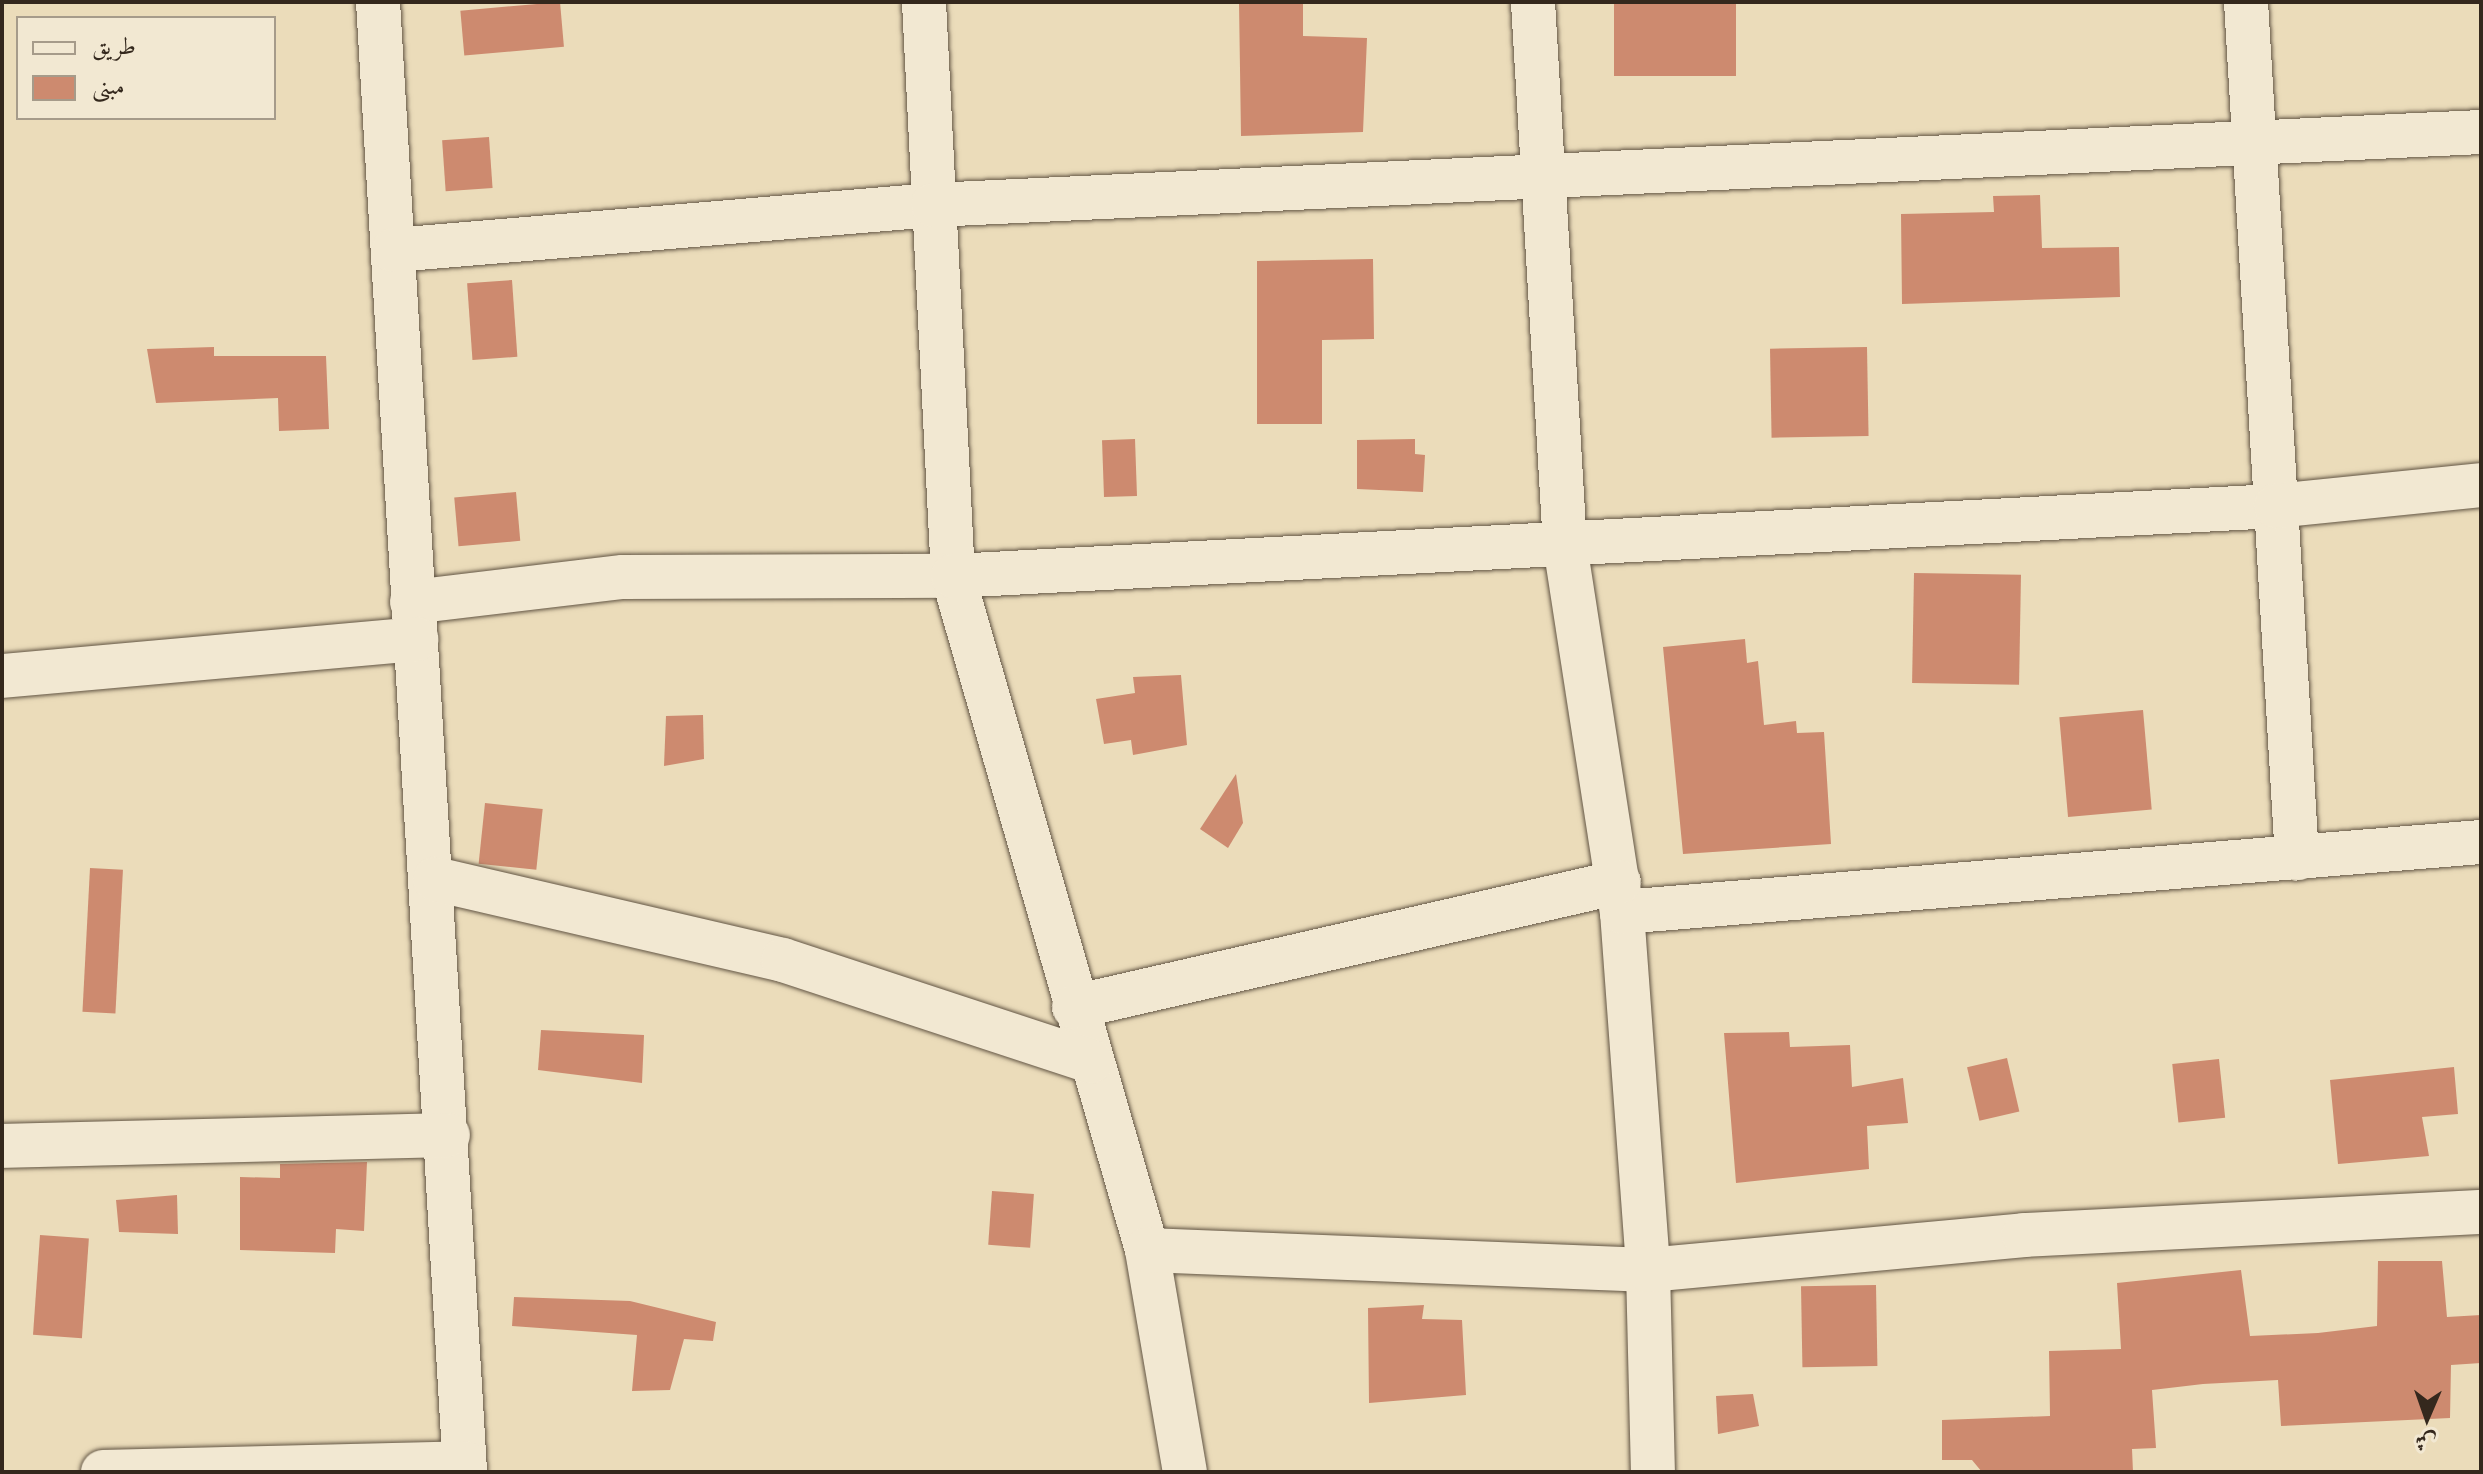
<!DOCTYPE html>
<meta charset="utf-8">
<style>
body{margin:0}
#map{position:relative;width:2483px;height:1474px;overflow:hidden;background:#ebdcba;font-family:"EB Garamond",Amiri,serif}
div>[style]{position:absolute}
.building>*{inset:0;background:#cd8a6f;transform-origin:0 0}
.roads{filter:drop-shadow(0 0 2px #625544) drop-shadow(0 0 2px #625544)}
.minor>*{height:44px;margin:-22px;padding:0 22px;transform-origin:22px;border-radius:22px;background:#f2e8d2}
span{translate:-50% -50%;white-space:nowrap;text-align:center;line-height:1.15;-webkit-text-stroke:6px #f2e8d2;paint-order:stroke}
.frame{position:absolute;inset:0;border:4px solid #34281d;pointer-events:none}
.legend{position:absolute;left:16px;top:16px;width:260px;height:104px;box-sizing:border-box;background:#f2e8d2;border:2px solid #a69b8a;margin:0;padding:10px 14px;list-style:none;font-size:24px;color:#34281d}
.legend li{display:flex;align-items:center;gap:16px;height:40px}
.legend b{width:40px;border:2px solid #a69b8a}
.north{position:absolute;left:2387px;top:1378px;width:80px;height:80px;-webkit-text-stroke:6px #f2e8d2;paint-order:stroke;rotate:182deg;font-size:22px;font-weight:700;line-height:32px;text-align:center;color:#34281d}
.north::after{content:'';display:block;margin:auto;width:28px;height:36px;background:#34281d;clip-path:polygon(50% 0,100% 100%,50% 72%,0 100%)}
</style>
<div id="map">
<div class="building">
<div style="left:560px;top:2px;width:45px;height:100px;rotate:85deg"></div>
<div style="left:1614px;top:2px;width:122px;height:74px"></div>
<div style="clip-path:polygon(1239px 3px,1303px 3px,1303px 36px,1367px 38px,1363px 132px,1241px 136px)"></div>
<div style="left:489px;top:137px;width:51px;height:47px;rotate:86deg"></div>
<div style="clip-path:polygon(2040px 195px,2042px 248px,2119px 247px,2120px 297px,1902px 304px,1901px 214px,1994px 212px,1993px 196px)"></div>
<div style="clip-path:polygon(1373px 259px,1374px 339px,1322px 340px,1322px 424px,1257px 424px,1257px 261px)"></div>
<div style="left:512px;top:280px;width:77px;height:45px;rotate:86deg"></div>
<div style="clip-path:polygon(214px 347px,214px 356px,326px 356px,329px 429px,279px 431px,278px 398px,156px 403px,147px 349px)"></div>
<div style="left:1867px;top:347px;width:89px;height:97px;rotate:89deg"></div>
<div style="left:1135px;top:439px;width:57px;height:33px;rotate:88deg"></div>
<div style="clip-path:polygon(1415px 439px,1415px 454px,1425px 455px,1423px 492px,1357px 489px,1357px 440px)"></div>
<div style="left:516px;top:492px;width:49px;height:62px;rotate:85deg"></div>
<div style="left:1914px;top:573px;width:107px;height:110px;rotate:1deg"></div>
<div style="clip-path:polygon(1745px 639px,1747px 663px,1758px 661px,1764px 725px,1796px 721px,1797px 733px,1824px 732px,1831px 844px,1683px 854px,1663px 647px)"></div>
<div style="clip-path:polygon(1181px 675px,1187px 745px,1133px 755px,1131px 740px,1104px 744px,1096px 699px,1135px 693px,1133px 677px)"></div>
<div style="left:2143px;top:710px;width:100px;height:84px;rotate:85deg"></div>
<div style="clip-path:polygon(703px 715px,704px 759px,664px 766px,666px 716px)"></div>
<div style="clip-path:polygon(1236px 774px,1243px 823px,1228px 848px,1200px 829px)"></div>
<div style="left:485px;top:803px;width:58px;height:61px;rotate:6deg"></div>
<div style="left:90px;top:868px;width:33px;height:144px;rotate:3deg"></div>
<div style="clip-path:polygon(541px 1030px,644px 1035px,642px 1083px,538px 1070px)"></div>
<div style="clip-path:polygon(1789px 1032px,1790px 1047px,1850px 1045px,1852px 1087px,1903px 1078px,1908px 1123px,1867px 1126px,1869px 1169px,1736px 1183px,1724px 1033px)"></div>
<div style="left:2007px;top:1058px;width:55px;height:41px;rotate:77deg"></div>
<div style="left:2219px;top:1059px;width:59px;height:47px;rotate:84deg"></div>
<div style="clip-path:polygon(2454px 1067px,2458px 1114px,2422px 1117px,2429px 1156px,2338px 1164px,2330px 1080px)"></div>
<div style="clip-path:polygon(367px 1162px,364px 1231px,336px 1229px,335px 1253px,240px 1250px,240px 1177px,280px 1178px,280px 1164px)"></div>
<div style="left:992px;top:1191px;width:42px;height:54px;rotate:4deg"></div>
<div style="clip-path:polygon(177px 1195px,178px 1234px,119px 1232px,116px 1200px)"></div>
<div style="left:40px;top:1235px;width:49px;height:100px;rotate:4deg"></div>
<div style="clip-path:polygon(2378px 1261px,2442px 1261px,2447px 1317px,2481px 1315px,2481px 1363px,2451px 1365px,2450px 1418px,2281px 1426px,2278px 1380px,2203px 1384px,2152px 1390px,2156px 1448px,2132px 1449px,2133px 1472px,1982px 1472px,1972px 1460px,1942px 1460px,1942px 1420px,2050px 1416px,2049px 1351px,2121px 1349px,2117px 1283px,2241px 1270px,2250px 1336px,2318px 1333px,2377px 1326px)"></div>
<div style="left:1876px;top:1285px;width:81px;height:75px;rotate:89deg"></div>
<div style="clip-path:polygon(514px 1297px,630px 1301px,716px 1322px,713px 1341px,684px 1339px,670px 1390px,632px 1391px,637px 1335px,512px 1326px)"></div>
<div style="clip-path:polygon(1424px 1305px,1422px 1319px,1462px 1320px,1466px 1395px,1369px 1403px,1368px 1308px)"></div>
<div style="clip-path:polygon(1753px 1394px,1759px 1426px,1718px 1434px,1716px 1396px)"></div>
</div>
<div class="roads">
<div class="minor">
<div style="left:378px;top:2px;width:1473px;rotate:86.61deg"></div>
<div style="left:924px;top:2px;width:575px;rotate:87.11deg"></div>
<div style="left:953px;top:576px;width:701px;rotate:73.94deg"></div>
<div style="left:1147px;top:1250px;width:225px;rotate:80.3deg"></div>
<div style="left:1533px;top:2px;width:544px;rotate:86.63deg"></div>
<div style="left:1565px;top:545px;width:371px;rotate:81.2deg"></div>
<div style="left:1622px;top:912px;width:359px;rotate:85.8deg"></div>
<div style="left:1648px;top:1270px;width:202px;rotate:88.6deg"></div>
<div style="left:2246px;top:2px;width:858px;rotate:86.59deg"></div>
<div style="left:394px;top:250px;width:541px;rotate:-4.77deg"></div>
<div style="left:933px;top:205px;width:1550px;rotate:-2.7deg"></div>
<div style="left:412px;top:602px;width:212px;rotate:-6.8deg"></div>
<div style="left:623px;top:577px;width:330px;rotate:-0.2deg"></div>
<div style="left:953px;top:576px;width:1325px;rotate:-3.03deg"></div>
<div style="left:2276px;top:506px;width:206px;rotate:-5.8deg"></div>
<div style="left:2px;top:676px;width:416px;rotate:-5.1deg"></div>
<div style="left:435px;top:879px;width:357px;rotate:13.1deg"></div>
<div style="left:783px;top:960px;width:324px;rotate:18.2deg"></div>
<div style="left:1622px;top:912px;width:862px;rotate:-4.66deg"></div>
<div style="left:1074px;top:1007px;width:559px;rotate:-12.92deg"></div>
<div style="left:2px;top:1146px;width:446px;rotate:-1.4deg"></div>
<div style="left:1147px;top:1250px;width:501px;rotate:2.29deg"></div>
<div style="left:1648px;top:1270px;width:378px;rotate:-5.3deg"></div>
<div style="left:2024px;top:1235px;width:458px;rotate:-2.9deg"></div>
<div style="left:103px;top:1472px;width:361px;rotate:-1.4deg"></div>
</div>
</div>
<div class="frame"></div>
<ul class="legend">
<li><b style="height:10px;background:#f2e8d2"></b>طريق</li>
<li><b style="height:22px;background:#cd8a6f"></b>مبنى</li>
</ul>
<div class="north">ش</div>
</div>
